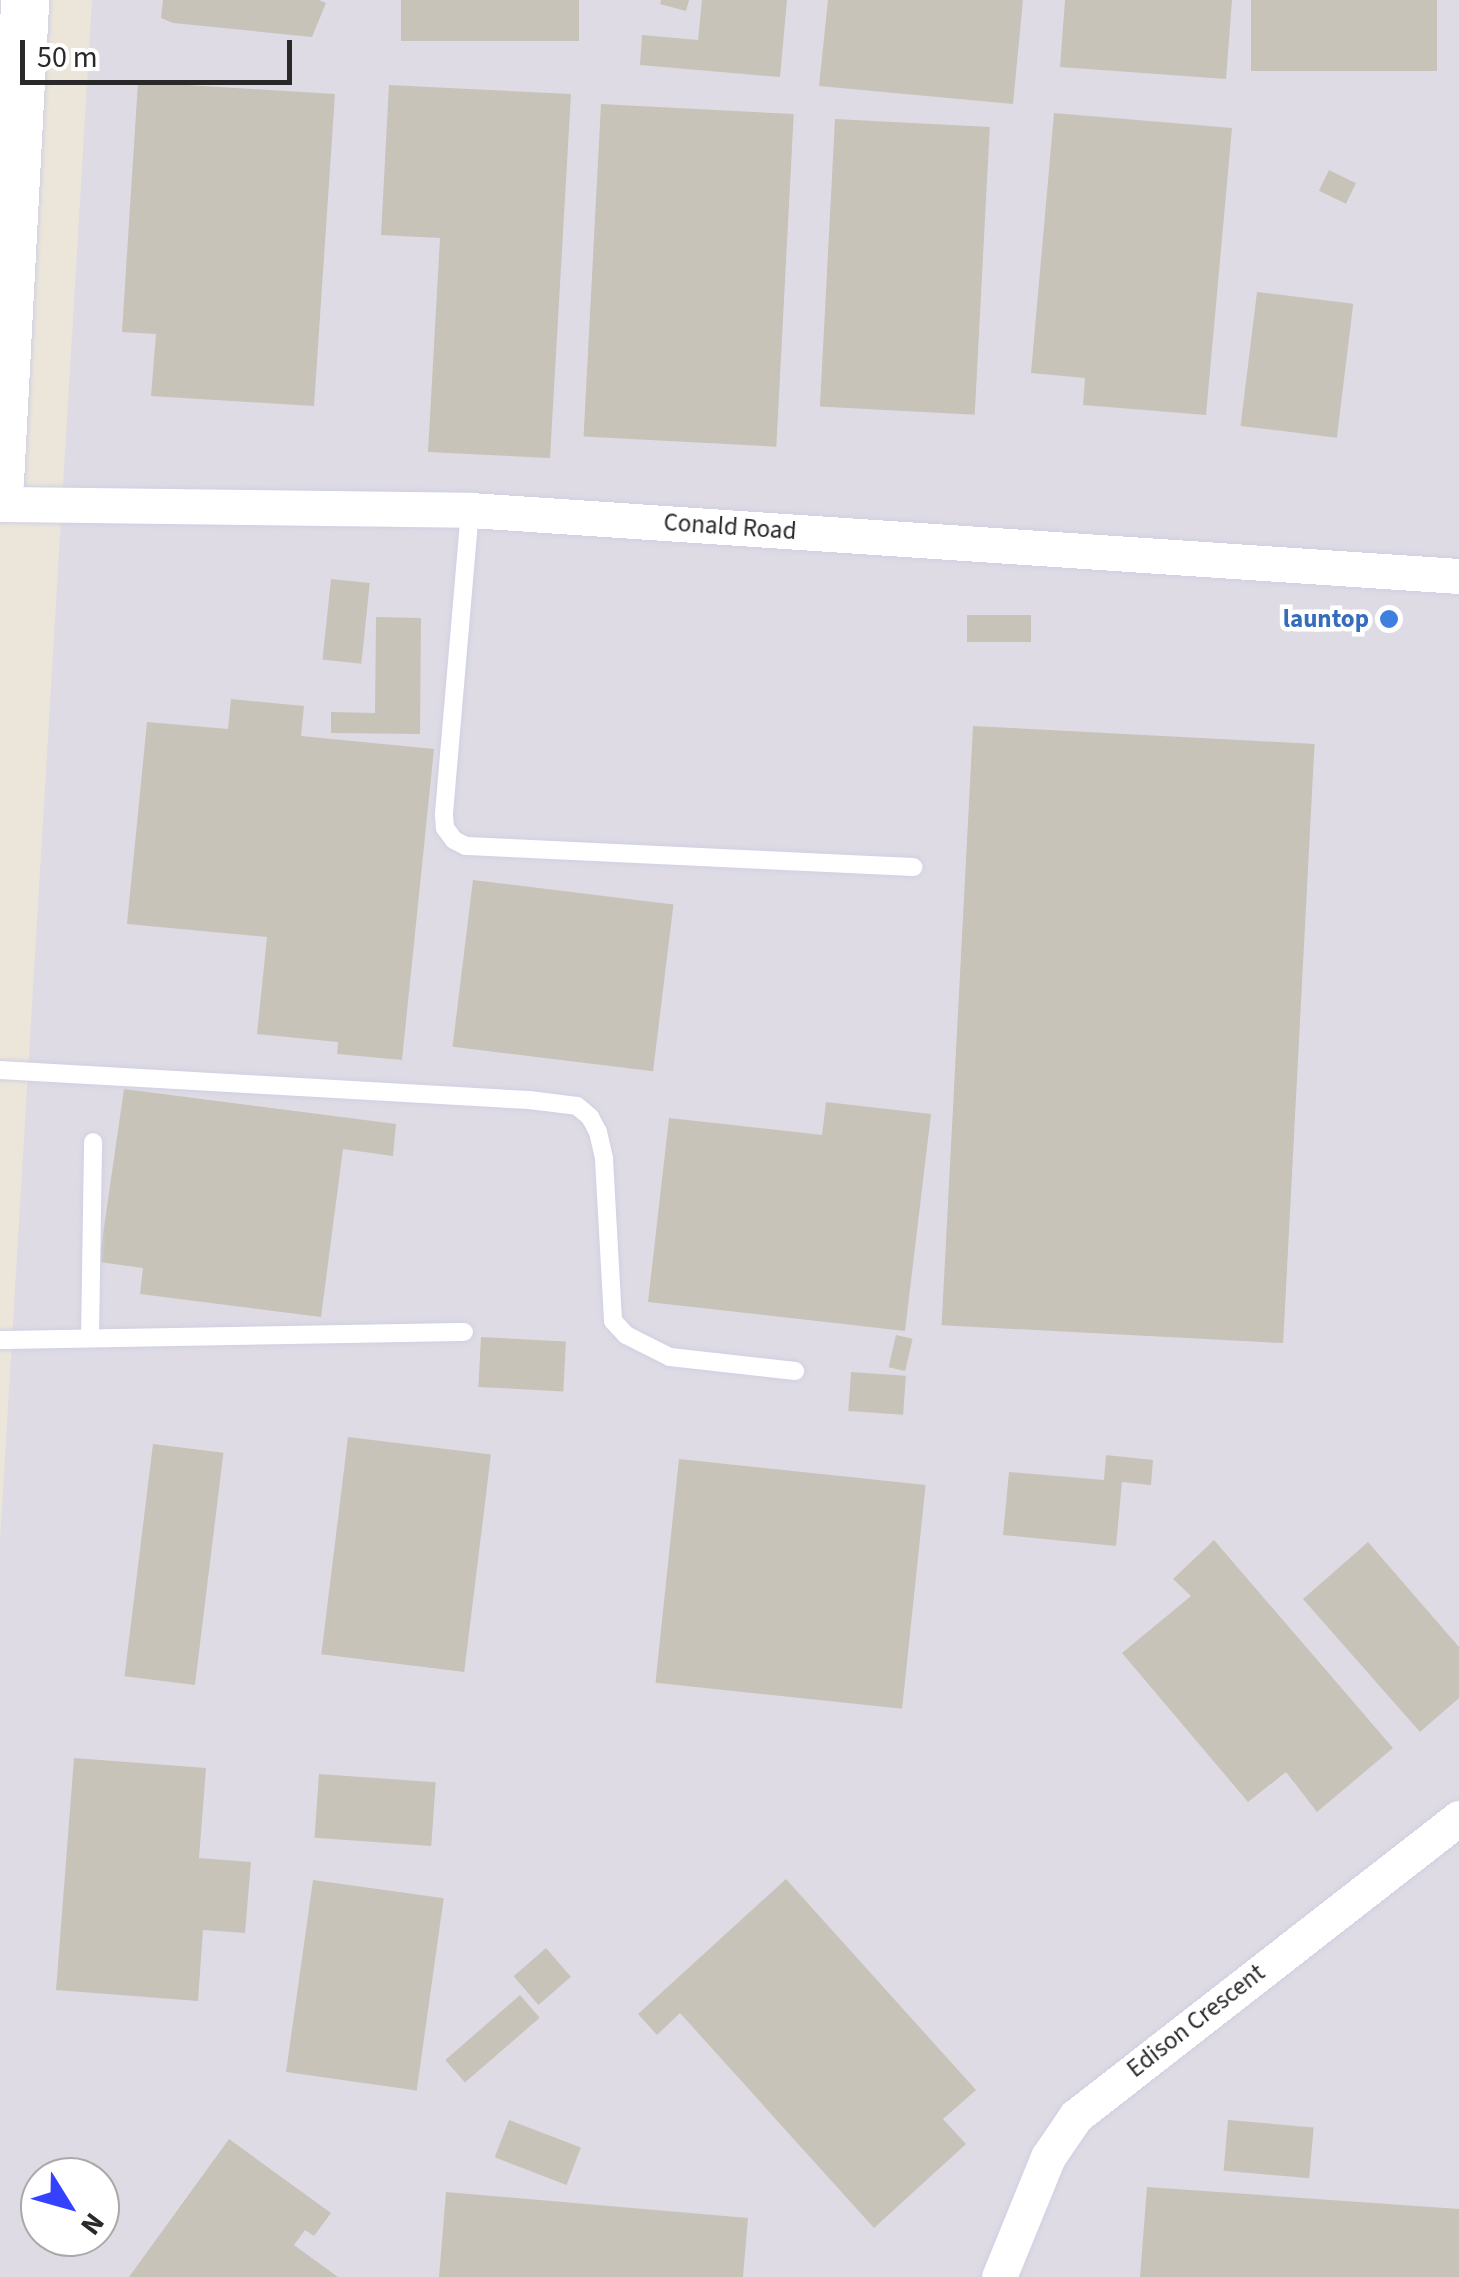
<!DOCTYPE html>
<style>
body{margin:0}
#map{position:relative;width:1459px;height:2277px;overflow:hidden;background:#ece6da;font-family:"Source Sans 3",sans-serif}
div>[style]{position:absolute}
.industrial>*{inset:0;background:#dfdbe4}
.building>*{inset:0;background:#c7c3b9;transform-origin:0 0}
.roads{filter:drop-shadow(0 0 2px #cfd0e3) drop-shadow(0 0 2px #cfd0e3)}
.service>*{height:18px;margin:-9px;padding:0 9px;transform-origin:9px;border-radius:9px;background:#fff}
.minor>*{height:35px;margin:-17.5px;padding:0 17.5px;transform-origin:17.5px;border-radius:17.5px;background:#fff}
.secondary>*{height:48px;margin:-24px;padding:0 24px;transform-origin:24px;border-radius:24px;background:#fff}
.dots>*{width:28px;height:28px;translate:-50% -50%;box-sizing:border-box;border:5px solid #fff;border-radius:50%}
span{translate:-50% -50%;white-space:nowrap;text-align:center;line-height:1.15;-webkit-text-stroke:9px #fff;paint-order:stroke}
.street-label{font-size:25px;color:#292929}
.shop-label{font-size:25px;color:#366cbe;font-weight:700}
.right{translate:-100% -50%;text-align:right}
.north{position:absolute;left:20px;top:2157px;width:100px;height:100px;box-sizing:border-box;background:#fff;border:2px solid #a9a9a9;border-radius:50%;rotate:127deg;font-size:28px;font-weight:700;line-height:40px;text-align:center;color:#292929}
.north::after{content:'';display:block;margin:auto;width:35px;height:45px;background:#3441ff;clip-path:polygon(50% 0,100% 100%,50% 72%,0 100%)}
.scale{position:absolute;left:20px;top:40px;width:272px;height:45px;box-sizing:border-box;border:5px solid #292929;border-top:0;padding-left:12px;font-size:30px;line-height:35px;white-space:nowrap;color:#292929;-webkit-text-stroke:8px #fff;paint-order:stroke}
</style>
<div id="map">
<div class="industrial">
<div style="clip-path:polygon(evenodd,92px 0,1459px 0,1459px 2277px,0 2277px,0 1540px,92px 0,40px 2177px,100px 2177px,100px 2237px,40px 2237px,40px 2177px)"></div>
</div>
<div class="building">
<div style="clip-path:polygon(163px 0,319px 0,326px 3px,312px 37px,173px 23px,161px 18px)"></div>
<div style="left:401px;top:0;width:178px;height:41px"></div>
<div style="clip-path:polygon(661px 0,689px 0,686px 11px,660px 4px)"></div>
<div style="clip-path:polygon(702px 0,787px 0,780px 77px,640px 65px,642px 35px,698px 40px)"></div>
<div style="clip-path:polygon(828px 0,1023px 0,1013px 104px,819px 86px)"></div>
<div style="clip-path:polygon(1065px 0,1232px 0,1226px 79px,1060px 67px)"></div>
<div style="left:1251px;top:0;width:186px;height:71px"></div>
<div style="clip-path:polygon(138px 82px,335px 94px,314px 406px,151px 396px,156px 334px,122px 332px)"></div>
<div style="clip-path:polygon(389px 85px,571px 94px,550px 458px,428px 452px,440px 238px,381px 235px)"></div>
<div style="left:601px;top:104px;width:193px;height:333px;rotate:3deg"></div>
<div style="clip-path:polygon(1054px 113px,1232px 128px,1206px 415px,1083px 405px,1085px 378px,1031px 373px)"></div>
<div style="left:835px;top:119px;width:155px;height:288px;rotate:3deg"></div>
<div style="left:1329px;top:170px;width:30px;height:23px;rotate:26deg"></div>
<div style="left:1257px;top:292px;width:97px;height:135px;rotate:7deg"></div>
<div style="left:331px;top:579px;width:39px;height:81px;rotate:6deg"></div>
<div style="left:1031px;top:615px;width:27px;height:64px;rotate:90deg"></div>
<div style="clip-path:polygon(376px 617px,421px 618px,420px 734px,331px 733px,331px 712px,375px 713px)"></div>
<div style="clip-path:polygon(231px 699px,304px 706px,301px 736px,434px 749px,402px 1060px,337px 1054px,338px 1042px,257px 1034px,267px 937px,127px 924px,147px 722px,228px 729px)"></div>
<div style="left:973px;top:726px;width:342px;height:600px;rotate:3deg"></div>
<div style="left:473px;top:880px;width:202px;height:168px;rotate:7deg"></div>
<div style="clip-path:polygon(124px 1089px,396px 1124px,393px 1156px,343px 1149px,321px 1317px,140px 1294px,143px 1268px,99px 1262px)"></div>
<div style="clip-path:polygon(826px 1102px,931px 1114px,905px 1331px,648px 1302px,669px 1118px,822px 1135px)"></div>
<div style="left:896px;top:1335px;width:17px;height:33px;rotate:13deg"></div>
<div style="left:481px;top:1337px;width:85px;height:50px;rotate:3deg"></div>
<div style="left:851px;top:1372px;width:55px;height:39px;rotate:4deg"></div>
<div style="left:348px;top:1437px;width:144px;height:219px;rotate:7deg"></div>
<div style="left:153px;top:1444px;width:71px;height:234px;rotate:7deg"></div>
<div style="clip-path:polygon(1106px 1455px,1153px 1460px,1151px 1485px,1122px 1482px,1116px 1546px,1003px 1535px,1009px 1472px,1104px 1480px)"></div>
<div style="left:679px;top:1459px;width:248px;height:225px;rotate:6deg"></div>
<div style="clip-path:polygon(1214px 1540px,1393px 1748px,1317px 1812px,1286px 1772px,1248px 1802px,1122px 1653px,1191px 1596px,1173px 1579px)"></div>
<div style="clip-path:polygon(1368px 1542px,1459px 1647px,1459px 1698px,1420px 1732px,1303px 1599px)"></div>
<div style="clip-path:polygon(74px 1758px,206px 1768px,199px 1858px,251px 1862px,245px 1933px,203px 1930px,198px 2001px,56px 1990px)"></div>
<div style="left:319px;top:1774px;width:117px;height:64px;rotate:4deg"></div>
<div style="clip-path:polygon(786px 1879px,976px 2090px,943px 2119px,966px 2144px,874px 2228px,680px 2013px,657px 2035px,638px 2014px)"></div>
<div style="left:313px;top:1880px;width:132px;height:194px;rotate:8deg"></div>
<div style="left:546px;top:1948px;width:38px;height:43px;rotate:49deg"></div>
<div style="left:520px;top:1995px;width:30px;height:99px;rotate:49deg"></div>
<div style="left:509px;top:2120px;width:77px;height:40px;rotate:21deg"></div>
<div style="left:1228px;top:2120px;width:86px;height:51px;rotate:5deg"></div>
<div style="clip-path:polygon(229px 2139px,331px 2213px,314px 2236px,305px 2230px,294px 2245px,338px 2277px,129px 2277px)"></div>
<div style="clip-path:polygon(1147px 2187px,1459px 2209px,1459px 2277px,1140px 2277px)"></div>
<div style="clip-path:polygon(446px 2192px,748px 2218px,743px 2277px,439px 2277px)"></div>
</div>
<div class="roads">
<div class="service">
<div style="left:470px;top:510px;width:306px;rotate:94.9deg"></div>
<div style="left:444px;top:815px;width:13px;rotate:86deg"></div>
<div style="left:445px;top:828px;width:15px;rotate:53deg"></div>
<div style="left:454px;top:840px;width:13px;rotate:27deg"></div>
<div style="left:466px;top:846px;width:448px;rotate:2.7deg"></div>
<div style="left:0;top:1070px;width:530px;rotate:3.25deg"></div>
<div style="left:529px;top:1100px;width:48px;rotate:7.1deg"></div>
<div style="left:577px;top:1106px;width:17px;rotate:40deg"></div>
<div style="left:590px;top:1117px;width:17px;rotate:62deg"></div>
<div style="left:598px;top:1132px;width:28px;rotate:77deg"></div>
<div style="left:604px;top:1159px;width:162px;rotate:86.8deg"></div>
<div style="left:613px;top:1321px;width:19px;rotate:47deg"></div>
<div style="left:626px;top:1335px;width:49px;rotate:26.6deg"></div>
<div style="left:670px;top:1357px;width:126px;rotate:6.4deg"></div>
<div style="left:90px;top:1338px;width:196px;rotate:-89.1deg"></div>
<div style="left:0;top:1340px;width:464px;rotate:-1deg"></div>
</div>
<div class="minor">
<div style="left:0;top:504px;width:470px;rotate:0.7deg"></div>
<div style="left:470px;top:510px;width:991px;rotate:3.82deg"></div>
<div style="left:999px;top:2277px;width:130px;rotate:-67.8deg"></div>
<div style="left:1048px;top:2157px;width:50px;rotate:-55.7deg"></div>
<div style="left:1076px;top:2116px;width:485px;rotate:-37.9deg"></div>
</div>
<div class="secondary">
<div style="left:0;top:482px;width:483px;rotate:-87deg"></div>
</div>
</div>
<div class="dots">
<div style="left:1389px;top:619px;background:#3f7fe0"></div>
</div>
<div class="street-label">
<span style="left:730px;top:527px;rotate:4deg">Conald Road</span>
<span style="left:1196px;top:2021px;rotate:-38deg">Edison Crescent</span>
</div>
<div class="shop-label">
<span class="right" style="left:1369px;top:619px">launtop</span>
</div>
<div class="north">N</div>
<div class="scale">50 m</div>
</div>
